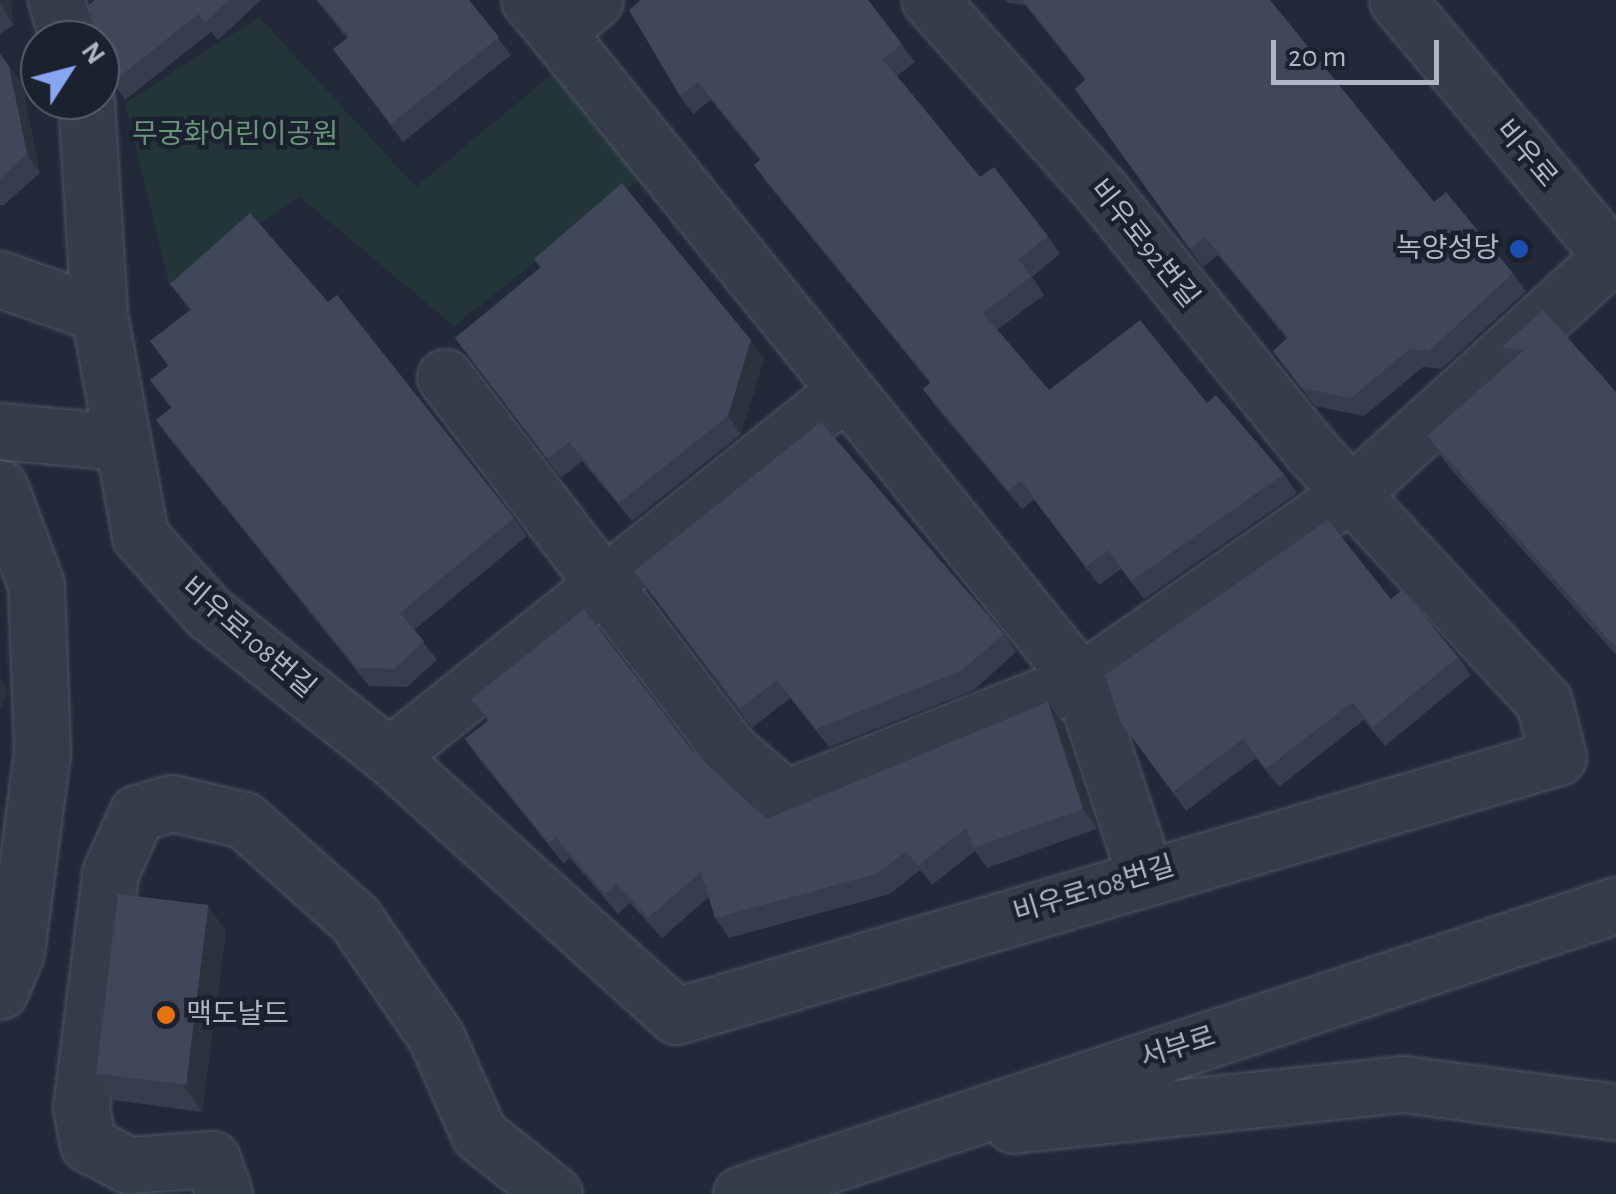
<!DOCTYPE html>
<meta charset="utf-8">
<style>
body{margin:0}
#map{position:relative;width:1616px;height:1194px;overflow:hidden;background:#222939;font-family:"Alegreya Sans","Noto Sans KR",sans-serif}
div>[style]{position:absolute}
.green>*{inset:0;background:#24353a}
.roads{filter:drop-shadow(0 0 2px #515664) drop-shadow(0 0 2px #515664)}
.minor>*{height:55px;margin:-27.5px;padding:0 27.5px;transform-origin:27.5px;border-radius:27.5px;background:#363c49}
.wall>*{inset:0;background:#363d4d}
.shaded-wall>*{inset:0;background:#2c323e}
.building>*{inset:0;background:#3f4759;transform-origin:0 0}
.dots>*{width:28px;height:28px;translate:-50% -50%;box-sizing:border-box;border:5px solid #1b212e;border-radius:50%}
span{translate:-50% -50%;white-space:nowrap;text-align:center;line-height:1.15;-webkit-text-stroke:9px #1b212e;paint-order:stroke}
.park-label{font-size:28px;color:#699578}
.street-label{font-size:28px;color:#b1b6c5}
.poi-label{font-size:28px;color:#b1b6c5}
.right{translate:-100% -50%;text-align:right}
.left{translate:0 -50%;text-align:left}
.north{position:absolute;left:20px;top:20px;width:100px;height:100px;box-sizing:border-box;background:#1b212e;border:2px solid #575d6a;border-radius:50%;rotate:54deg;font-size:28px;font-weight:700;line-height:40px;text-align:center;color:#b1b6c5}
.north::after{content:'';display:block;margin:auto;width:35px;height:45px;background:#88a5f3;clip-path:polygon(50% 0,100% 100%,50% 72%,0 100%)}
.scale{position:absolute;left:1271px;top:40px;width:168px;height:45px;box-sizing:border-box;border:5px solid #b1b6c5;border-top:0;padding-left:12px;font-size:30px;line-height:35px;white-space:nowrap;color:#b1b6c5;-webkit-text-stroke:8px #1b212e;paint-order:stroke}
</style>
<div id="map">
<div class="green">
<div style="clip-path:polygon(259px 17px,416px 187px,562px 66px,650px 171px,454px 326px,299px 196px,170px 288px,125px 103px)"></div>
</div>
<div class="roads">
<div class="minor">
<div style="left:56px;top:0;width:42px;rotate:73.3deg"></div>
<div style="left:529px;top:0;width:42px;rotate:49.8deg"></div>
<div style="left:556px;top:32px;width:50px;rotate:-39.4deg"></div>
<div style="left:1397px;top:0;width:341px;rotate:50.1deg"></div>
<div style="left:556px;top:32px;width:835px;rotate:51.03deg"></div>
<div style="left:1081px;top:681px;width:204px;rotate:71.7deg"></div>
<div style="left:86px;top:100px;width:214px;rotate:86.5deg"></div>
<div style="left:99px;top:314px;width:226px;rotate:79.5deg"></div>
<div style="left:140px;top:536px;width:102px;rotate:48.2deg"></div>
<div style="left:208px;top:612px;width:231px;rotate:38.5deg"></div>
<div style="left:389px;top:756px;width:387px;rotate:42.2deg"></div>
<div style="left:676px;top:1016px;width:919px;rotate:-16.36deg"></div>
<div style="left:1558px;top:757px;width:57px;rotate:-104.3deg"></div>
<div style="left:1544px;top:702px;width:345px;rotate:-132.8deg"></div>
<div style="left:1310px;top:449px;width:331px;rotate:-129deg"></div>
<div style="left:1102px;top:192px;width:258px;rotate:-131.9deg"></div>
<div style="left:0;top:279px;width:105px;rotate:19.5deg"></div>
<div style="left:445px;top:377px;width:469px;rotate:52.6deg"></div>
<div style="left:730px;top:750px;width:73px;rotate:41.1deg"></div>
<div style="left:785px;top:798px;width:318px;rotate:-21.6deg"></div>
<div style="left:1081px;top:681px;width:333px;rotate:-34.8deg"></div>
<div style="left:1354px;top:491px;width:348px;rotate:-42.4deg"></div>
<div style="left:0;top:431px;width:120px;rotate:5.3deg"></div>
<div style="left:0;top:488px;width:103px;rotate:69.6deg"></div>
<div style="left:36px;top:585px;width:167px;rotate:87.9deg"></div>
<div style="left:42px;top:752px;width:202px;rotate:97.4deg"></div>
<div style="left:16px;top:952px;width:42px;rotate:112.3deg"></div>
<div style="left:389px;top:756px;width:583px;rotate:-38.66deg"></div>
<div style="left:1013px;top:1125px;width:392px;rotate:-6deg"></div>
<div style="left:1403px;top:1084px;width:215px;rotate:7.5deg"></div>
<div style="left:224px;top:1194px;width:37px;rotate:-109deg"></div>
<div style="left:212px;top:1159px;width:84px;rotate:175.9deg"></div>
<div style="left:128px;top:1165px;width:45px;rotate:-152.3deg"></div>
<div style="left:88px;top:1144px;width:38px;rotate:-101deg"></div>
<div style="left:81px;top:1107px;width:236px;rotate:-82.9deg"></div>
<div style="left:110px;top:873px;width:66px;rotate:-65.8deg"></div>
<div style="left:137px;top:813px;width:36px;rotate:-16deg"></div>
<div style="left:172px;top:803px;width:74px;rotate:13.3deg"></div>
<div style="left:244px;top:820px;width:149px;rotate:41.7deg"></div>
<div style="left:355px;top:919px;width:143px;rotate:55.5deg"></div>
<div style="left:436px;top:1037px;width:106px;rotate:66.1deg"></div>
<div style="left:479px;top:1134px;width:96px;rotate:38.7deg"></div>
<div style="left:741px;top:1194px;width:921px;rotate:-18.28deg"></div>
</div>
</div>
<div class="wall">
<div style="clip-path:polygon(0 0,14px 25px,0 34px)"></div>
<div style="clip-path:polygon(95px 0,261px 0,218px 40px,211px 32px,125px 100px,113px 82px)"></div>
<div style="clip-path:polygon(316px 0,469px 0,511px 55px,403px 142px,333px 49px,347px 38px)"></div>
<div style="clip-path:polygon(639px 0,868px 0,915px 62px,897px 76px,980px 177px,1048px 236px,1060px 254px,1032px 277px,1044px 295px,997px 330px,1049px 390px,1207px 403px,1284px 474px,1297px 493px,1144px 599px,1121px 569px,1099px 585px,1034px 500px,1022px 509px,936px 407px,923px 389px,930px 383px,767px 183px,754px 165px,760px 160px,711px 100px,693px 114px,680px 96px)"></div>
<div style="clip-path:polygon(1005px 0,1270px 0,1434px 202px,1513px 273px,1526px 291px,1441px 369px,1423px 367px,1364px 416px,1315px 406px,1273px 351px,1287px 339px,1218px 255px,1203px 267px,1075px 89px,1085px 80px,1025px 5px,1008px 3px)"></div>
<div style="clip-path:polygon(0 54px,22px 84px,40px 173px,4px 205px,0 205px)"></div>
<div style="clip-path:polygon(534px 259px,764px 358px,741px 434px,632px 521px,582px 461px,561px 478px,455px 338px,540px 268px)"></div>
<div style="clip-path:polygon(170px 284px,514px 518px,527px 536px,414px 630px,437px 660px,407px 687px,369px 686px,169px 438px,156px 420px,171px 408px,150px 380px,168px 366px,150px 341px,190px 310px)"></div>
<div style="clip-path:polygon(1543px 310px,1616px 392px,1616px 655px,1449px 467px,1427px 436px,1511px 361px,1502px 347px)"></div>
<div style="clip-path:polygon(634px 571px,1004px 634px,1016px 652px,974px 690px,829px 747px,790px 698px,752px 728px)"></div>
<div style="clip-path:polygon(1391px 599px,1458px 657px,1471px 675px,1385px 746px,1364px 720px,1279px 787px,1256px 758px,1186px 811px,1120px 721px)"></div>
<div style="clip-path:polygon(471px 699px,691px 749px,766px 819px,1062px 722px,1097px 829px,987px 868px,975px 851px,932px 885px,920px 870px,890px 894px,729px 938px,715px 918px,709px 897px,662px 938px,630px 903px,618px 914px,570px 858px,563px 863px,479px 759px,465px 739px,487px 721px)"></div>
<div style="clip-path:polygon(226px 931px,202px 1112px,113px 1100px,95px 1074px)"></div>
</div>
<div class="shaded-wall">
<div style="clip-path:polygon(0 0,11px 0,14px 25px,1px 6px)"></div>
<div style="clip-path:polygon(9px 66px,22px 84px,40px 173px,27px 154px)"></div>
<div style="clip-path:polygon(751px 340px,764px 358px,741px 434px,728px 416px)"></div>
<div style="clip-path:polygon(0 678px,8px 690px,0 712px)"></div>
<div style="clip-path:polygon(1048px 702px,1062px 722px,1097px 829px,1083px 809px)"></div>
<div style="clip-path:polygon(208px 905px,226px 931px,202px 1112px,184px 1087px)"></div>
</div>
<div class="building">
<div style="clip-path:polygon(95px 0,229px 0,205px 22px,198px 14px,113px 82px,88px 6px)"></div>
<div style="clip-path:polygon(318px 0,469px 0,499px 37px,391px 124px,333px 49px,349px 37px)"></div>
<div style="clip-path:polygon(641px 0,868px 0,902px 44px,883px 59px,980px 177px,994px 167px,1048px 236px,1019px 259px,1031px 277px,983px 313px,1049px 390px,1140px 320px,1207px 403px,1216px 395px,1284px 474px,1131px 581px,1108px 550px,1086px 567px,1021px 481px,1009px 491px,923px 389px,931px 382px,754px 165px,761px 159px,698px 82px,680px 96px,629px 10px)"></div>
<div style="clip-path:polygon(1023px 0,1270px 0,1434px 202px,1446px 192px,1513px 273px,1429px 351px,1410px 349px,1351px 398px,1302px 388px,1273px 351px,1288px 337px,1205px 237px,1190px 249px,1075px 89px,1086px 79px)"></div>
<div style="clip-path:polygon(0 54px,9px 66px,27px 154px,0 179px)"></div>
<div style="clip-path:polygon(622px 183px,751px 340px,728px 416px,619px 503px,569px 442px,548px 459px,455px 338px,541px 267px,534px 259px)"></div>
<div style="clip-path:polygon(250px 213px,328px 302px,337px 295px,514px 518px,400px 613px,424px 641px,394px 669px,357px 668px,156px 420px,172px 407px,150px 380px,169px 365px,150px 341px,192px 309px,170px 284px)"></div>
<div style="clip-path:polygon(1543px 310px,1616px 392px,1616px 648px,1427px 436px,1524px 350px,1502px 347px)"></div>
<div style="clip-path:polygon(821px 422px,1004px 634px,961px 671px,816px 729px,777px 680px,740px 709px,634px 571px)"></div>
<div style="clip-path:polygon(1328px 520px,1391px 599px,1402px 590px,1458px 657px,1373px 727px,1352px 702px,1266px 769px,1243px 739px,1173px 792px,1120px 721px,1105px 675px)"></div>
<div style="clip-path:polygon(584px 609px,691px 749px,766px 819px,1048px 702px,1083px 809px,973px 848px,966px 828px,918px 866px,906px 851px,876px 874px,715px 918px,701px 872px,648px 918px,616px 883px,605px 894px,556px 838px,549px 843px,465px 739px,489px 720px,471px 699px)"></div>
<div style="left:118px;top:894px;width:91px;height:181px;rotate:7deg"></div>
</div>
<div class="dots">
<div style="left:1519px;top:249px;background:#1a4fb4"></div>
<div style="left:166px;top:1015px;background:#e8710a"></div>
</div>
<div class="park-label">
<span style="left:235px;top:135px">무궁화어린이공원</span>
</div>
<div class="street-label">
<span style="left:1526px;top:154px;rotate:50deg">비우로</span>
<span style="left:1144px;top:244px;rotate:51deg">비우로92번길</span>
<span style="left:248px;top:638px;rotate:41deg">비우로108번길</span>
<span style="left:1094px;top:890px;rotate:-17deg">비우로108번길</span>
<span style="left:1178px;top:1048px;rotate:-18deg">서부로</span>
</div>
<div class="poi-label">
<span class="right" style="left:1499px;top:249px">녹양성당</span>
<span class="left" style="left:186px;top:1015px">맥도날드</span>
</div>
<div class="north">N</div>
<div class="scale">20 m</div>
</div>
